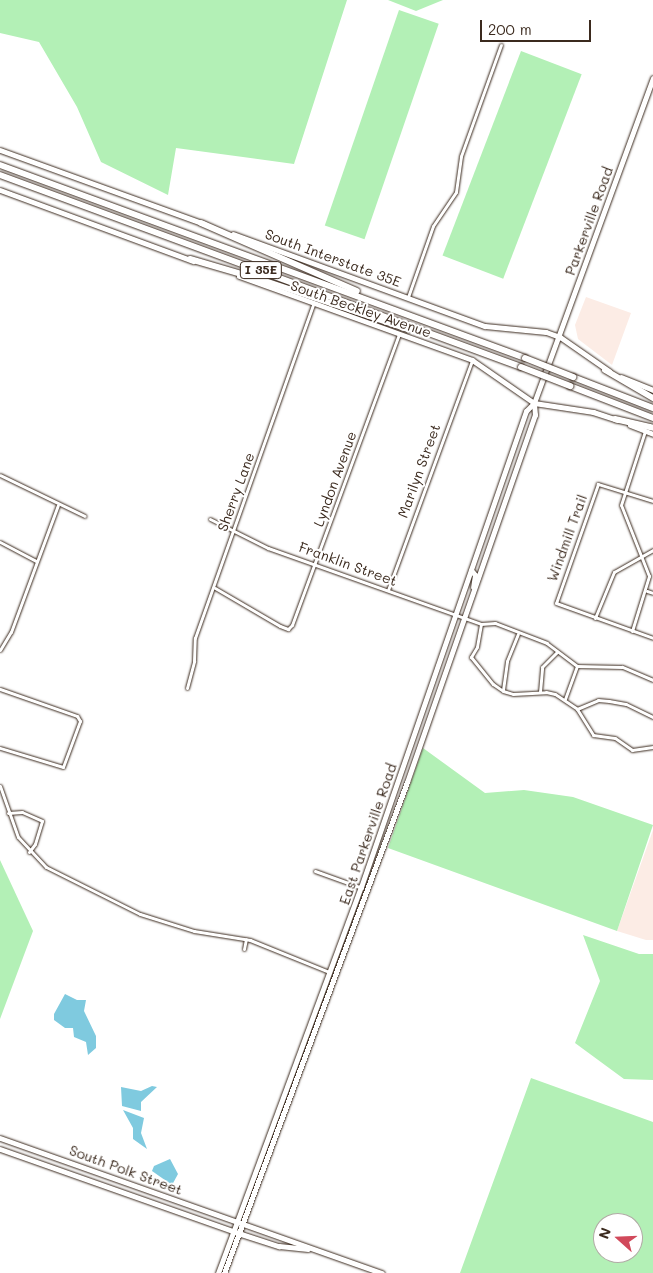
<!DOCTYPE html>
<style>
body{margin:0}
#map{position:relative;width:653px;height:1273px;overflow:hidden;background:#fff;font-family:Mali,sans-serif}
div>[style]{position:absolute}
.built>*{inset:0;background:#fcece5}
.green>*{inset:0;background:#b3f0b6;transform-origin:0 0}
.water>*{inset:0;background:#7fcadf}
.roads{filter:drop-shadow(0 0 1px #3b2a1e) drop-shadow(0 0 1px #3b2a1e)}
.street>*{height:3px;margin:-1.5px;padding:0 1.5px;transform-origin:1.5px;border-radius:1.5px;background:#fff}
.secondary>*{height:5px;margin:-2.5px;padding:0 2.5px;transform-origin:2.5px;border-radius:2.5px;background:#fff}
.highway>*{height:6px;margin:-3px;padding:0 3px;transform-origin:3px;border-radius:3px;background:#fff}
.bridges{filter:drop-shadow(0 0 1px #3b2a1e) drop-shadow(0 0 1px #3b2a1e)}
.highway-bridge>*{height:6px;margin:-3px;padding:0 3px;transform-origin:3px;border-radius:3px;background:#fff}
span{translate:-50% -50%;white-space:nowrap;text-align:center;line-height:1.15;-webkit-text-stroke:4px #fff;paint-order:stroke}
.shield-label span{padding:1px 4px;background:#fff;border:1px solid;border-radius:4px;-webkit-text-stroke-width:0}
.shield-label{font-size:12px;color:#3b2a1e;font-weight:700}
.street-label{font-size:14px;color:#3b2a1e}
.north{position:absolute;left:593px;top:1213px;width:50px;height:50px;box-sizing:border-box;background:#fff;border:1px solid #b1aaa5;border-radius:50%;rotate:290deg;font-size:14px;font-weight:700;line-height:20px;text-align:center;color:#3b2a1e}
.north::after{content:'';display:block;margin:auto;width:18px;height:22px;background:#d1495b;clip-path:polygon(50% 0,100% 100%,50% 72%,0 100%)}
.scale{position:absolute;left:480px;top:20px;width:111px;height:22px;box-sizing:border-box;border:2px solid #3b2a1e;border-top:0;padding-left:6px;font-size:15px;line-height:18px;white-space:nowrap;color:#3b2a1e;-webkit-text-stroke:4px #fff;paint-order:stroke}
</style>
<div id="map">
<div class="built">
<div style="clip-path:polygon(586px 297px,631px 313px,612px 365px,578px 339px,575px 325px)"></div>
<div style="clip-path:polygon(653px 830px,653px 940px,646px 940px,617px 931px)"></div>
</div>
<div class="green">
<div style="clip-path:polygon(0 0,347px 0,294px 164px,176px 148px,168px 195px,101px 162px,77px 107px,39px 42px,0 33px)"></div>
<div style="clip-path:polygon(388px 0,443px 0,416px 11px)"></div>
<div style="left:399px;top:10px;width:42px;height:228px;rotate:19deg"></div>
<div style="left:521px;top:51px;width:65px;height:219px;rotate:21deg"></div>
<div style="clip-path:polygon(423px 748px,485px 793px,524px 790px,573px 797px,653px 825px,617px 931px,388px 848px)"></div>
<div style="clip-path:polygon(0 860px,33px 931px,0 1019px)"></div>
<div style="clip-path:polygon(583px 935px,639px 954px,653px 954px,653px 1080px,624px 1079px,575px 1043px,600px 981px)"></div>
<div style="clip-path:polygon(evenodd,531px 1078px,653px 1122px,653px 1273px,460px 1273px,531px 1078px,603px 1223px,633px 1223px,633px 1253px,603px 1253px,603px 1223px)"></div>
</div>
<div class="water">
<div style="clip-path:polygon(65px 994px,77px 1000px,86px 1000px,84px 1011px,96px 1036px,96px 1048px,88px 1055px,86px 1042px,74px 1037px,73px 1028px,65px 1028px,54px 1020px,54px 1014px)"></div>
<div style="clip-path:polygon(152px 1086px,157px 1087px,141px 1102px,141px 1111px,122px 1106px,121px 1087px,141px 1091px)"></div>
<div style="clip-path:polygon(123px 1110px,144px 1118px,141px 1133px,147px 1149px,133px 1139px,133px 1128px)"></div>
<div style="clip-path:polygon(170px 1159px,178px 1174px,172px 1185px,152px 1171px,154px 1166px)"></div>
</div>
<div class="roads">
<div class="street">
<div style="left:408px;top:297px;width:75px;rotate:-70.6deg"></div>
<div style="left:433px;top:226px;width:41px;rotate:-55.9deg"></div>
<div style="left:456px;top:192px;width:36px;rotate:-82deg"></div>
<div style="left:461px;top:156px;width:118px;rotate:-70.2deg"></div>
<div style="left:0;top:475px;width:94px;rotate:25.8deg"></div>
<div style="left:653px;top:501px;width:58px;rotate:-162.8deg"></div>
<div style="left:598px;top:484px;width:126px;rotate:109.4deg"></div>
<div style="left:556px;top:603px;width:103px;rotate:19.8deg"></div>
<div style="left:210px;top:519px;width:65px;rotate:26.6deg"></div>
<div style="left:268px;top:548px;width:226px;rotate:19.6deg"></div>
<div style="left:0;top:542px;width:41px;rotate:27.8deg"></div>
<div style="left:215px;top:588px;width:75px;rotate:30.3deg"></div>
<div style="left:280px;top:626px;width:9px;rotate:21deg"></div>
<div style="left:288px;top:629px;width:6px;rotate:-45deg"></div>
<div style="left:292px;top:625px;width:310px;rotate:-69.8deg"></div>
<div style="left:388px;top:590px;width:245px;rotate:-69.9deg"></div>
<div style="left:647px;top:591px;width:6px;rotate:18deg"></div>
<div style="left:595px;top:618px;width:50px;rotate:-67.6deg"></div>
<div style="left:614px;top:572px;width:45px;rotate:-29.4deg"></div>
<div style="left:632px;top:631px;width:58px;rotate:-72.8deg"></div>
<div style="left:649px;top:576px;width:76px;rotate:-111.5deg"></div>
<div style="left:621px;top:505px;width:78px;rotate:-72deg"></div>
<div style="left:0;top:650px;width:21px;rotate:-59deg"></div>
<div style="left:11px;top:632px;width:135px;rotate:-69.7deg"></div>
<div style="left:653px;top:680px;width:34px;rotate:-157deg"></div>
<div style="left:622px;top:667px;width:45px;rotate:-178.7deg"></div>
<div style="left:577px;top:666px;width:38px;rotate:-143deg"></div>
<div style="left:547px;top:643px;width:56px;rotate:-159deg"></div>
<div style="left:495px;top:623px;width:14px;rotate:176deg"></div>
<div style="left:481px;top:624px;width:23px;rotate:100deg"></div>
<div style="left:477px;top:647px;width:12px;rotate:121deg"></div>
<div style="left:471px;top:657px;width:35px;rotate:51deg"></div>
<div style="left:493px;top:684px;width:12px;rotate:35deg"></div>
<div style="left:503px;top:691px;width:10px;rotate:17deg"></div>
<div style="left:513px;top:694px;width:33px;rotate:-3deg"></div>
<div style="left:546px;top:692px;width:9px;rotate:13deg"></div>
<div style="left:555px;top:694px;width:27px;rotate:34deg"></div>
<div style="left:577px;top:709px;width:31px;rotate:58deg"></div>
<div style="left:593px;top:735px;width:22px;rotate:8deg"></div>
<div style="left:615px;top:738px;width:21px;rotate:35deg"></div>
<div style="left:632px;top:750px;width:21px;rotate:-8deg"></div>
<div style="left:187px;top:688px;width:28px;rotate:-75deg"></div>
<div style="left:194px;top:661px;width:23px;rotate:-88deg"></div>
<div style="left:195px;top:638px;width:353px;rotate:-70.5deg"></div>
<div style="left:0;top:689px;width:82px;rotate:19.3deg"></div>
<div style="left:77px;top:716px;width:6px;rotate:59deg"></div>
<div style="left:80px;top:721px;width:49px;rotate:110.3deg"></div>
<div style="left:63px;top:767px;width:66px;rotate:-163.2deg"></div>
<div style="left:503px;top:690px;width:29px;rotate:-82deg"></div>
<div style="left:507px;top:661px;width:29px;rotate:-68deg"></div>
<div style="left:540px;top:692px;width:25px;rotate:-85deg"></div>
<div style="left:542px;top:667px;width:21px;rotate:-45deg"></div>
<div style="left:565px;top:699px;width:35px;rotate:-70deg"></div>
<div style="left:577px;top:709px;width:23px;rotate:-23deg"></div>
<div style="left:598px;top:700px;width:11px;rotate:5deg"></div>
<div style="left:609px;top:701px;width:17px;rotate:10deg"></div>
<div style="left:626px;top:704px;width:30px;rotate:26deg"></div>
<div style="left:0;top:786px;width:54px;rotate:70.6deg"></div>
<div style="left:18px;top:837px;width:41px;rotate:47deg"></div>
<div style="left:46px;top:867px;width:105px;rotate:26.6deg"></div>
<div style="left:140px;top:914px;width:57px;rotate:17.5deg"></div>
<div style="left:194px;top:931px;width:57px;rotate:9.1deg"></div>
<div style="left:250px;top:940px;width:85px;rotate:22.1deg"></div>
<div style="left:8px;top:813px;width:14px;rotate:-4deg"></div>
<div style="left:22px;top:812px;width:22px;rotate:24deg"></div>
<div style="left:42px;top:821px;width:24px;rotate:107deg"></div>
<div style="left:35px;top:844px;width:10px;rotate:127deg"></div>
<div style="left:315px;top:871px;width:50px;rotate:19.9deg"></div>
<div style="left:244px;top:949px;width:10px;rotate:-79deg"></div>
</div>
<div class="secondary">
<div style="left:0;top:150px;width:217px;rotate:19.9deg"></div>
<div style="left:0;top:190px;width:206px;rotate:20.2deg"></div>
<div style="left:233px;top:234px;width:268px;rotate:20.1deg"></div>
<div style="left:485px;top:326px;width:61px;rotate:5.6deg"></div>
<div style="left:546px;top:332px;width:15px;rotate:20deg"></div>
<div style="left:560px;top:337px;width:60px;rotate:34.8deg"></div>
<div style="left:239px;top:276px;width:248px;rotate:19.8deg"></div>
<div style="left:472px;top:360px;width:75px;rotate:34.7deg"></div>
<div style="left:534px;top:403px;width:60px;rotate:8.7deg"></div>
<div style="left:593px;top:412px;width:26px;rotate:18deg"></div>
<div style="left:621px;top:377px;width:35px;rotate:22deg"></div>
<div style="left:630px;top:425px;width:25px;rotate:21deg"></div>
<div style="left:471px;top:570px;width:6px;rotate:51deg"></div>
<div style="left:475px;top:575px;width:12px;rotate:99deg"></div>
<div style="left:0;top:1138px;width:405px;rotate:19.5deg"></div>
<div style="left:0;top:1149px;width:256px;rotate:19.4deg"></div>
<div style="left:241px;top:1234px;width:40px;rotate:18deg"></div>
<div style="left:279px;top:1246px;width:29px;rotate:6deg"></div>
<div style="left:218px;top:1273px;width:412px;rotate:-69.7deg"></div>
<div style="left:361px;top:887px;width:504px;rotate:-70.88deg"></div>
<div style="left:526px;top:411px;width:11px;rotate:-45deg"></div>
<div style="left:224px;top:1273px;width:524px;rotate:-69.56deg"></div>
<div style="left:407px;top:782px;width:389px;rotate:-70.8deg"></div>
<div style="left:535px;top:415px;width:12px;rotate:-95deg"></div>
<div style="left:534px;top:403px;width:346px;rotate:-69.9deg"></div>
</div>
<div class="highway">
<div style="left:0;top:165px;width:559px;rotate:20.18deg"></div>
<div style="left:0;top:175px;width:555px;rotate:20.23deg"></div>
<div style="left:201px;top:223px;width:170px;rotate:23.6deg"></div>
<div style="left:190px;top:259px;width:78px;rotate:16.3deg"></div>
<div style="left:265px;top:281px;width:151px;rotate:18.6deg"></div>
<div style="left:605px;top:370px;width:56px;rotate:30.3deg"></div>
<div style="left:573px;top:377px;width:86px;rotate:21.2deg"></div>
<div style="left:570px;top:386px;width:89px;rotate:21.1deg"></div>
<div style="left:615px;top:419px;width:39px;rotate:13deg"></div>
</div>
</div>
<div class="bridges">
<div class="highway-bridge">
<div style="left:525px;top:358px;width:52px;rotate:21.6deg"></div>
<div style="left:521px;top:367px;width:53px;rotate:21.2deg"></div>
</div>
</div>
<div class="shield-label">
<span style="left:261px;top:270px">I 35E</span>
</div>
<div class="street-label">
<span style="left:589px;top:221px;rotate:-70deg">Parkerville Road</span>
<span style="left:333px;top:258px;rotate:20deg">South Interstate 35E</span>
<span style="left:361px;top:309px;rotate:19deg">South Beckley Avenue</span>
<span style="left:419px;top:471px;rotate:-70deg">Marilyn Street</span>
<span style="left:335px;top:479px;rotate:-70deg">Lyndon Avenue</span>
<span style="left:236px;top:492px;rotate:-70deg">Sherry Lane</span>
<span style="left:567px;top:538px;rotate:-70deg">Windmill Trail</span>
<span style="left:348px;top:564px;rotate:20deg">Franklin Street</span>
<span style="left:368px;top:834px;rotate:-71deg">East Parkerville Road</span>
<span style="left:126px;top:1170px;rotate:20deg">South Polk Street</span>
</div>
<div class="north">N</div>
<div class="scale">200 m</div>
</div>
